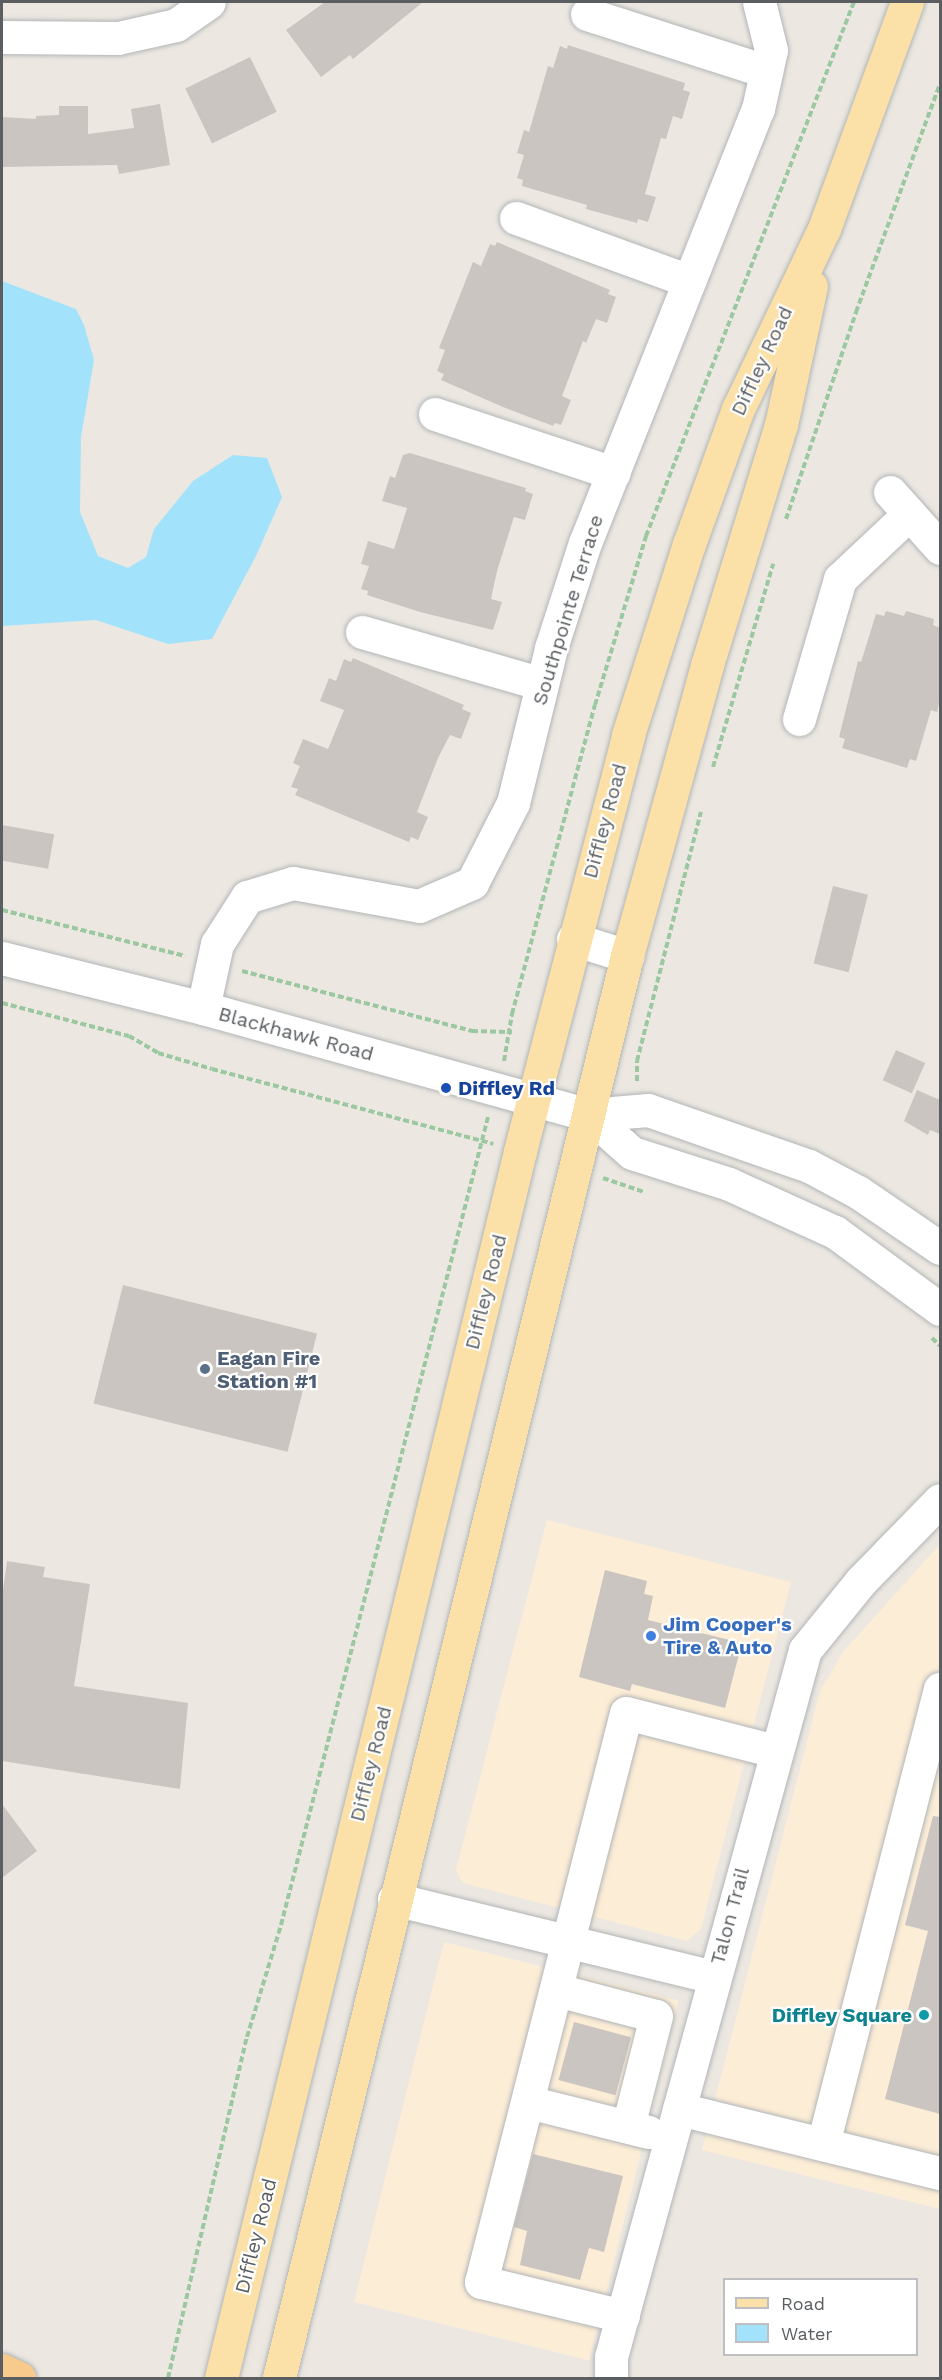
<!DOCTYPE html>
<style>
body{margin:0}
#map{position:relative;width:942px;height:2380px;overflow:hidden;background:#ece8e1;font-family:"Work Sans",sans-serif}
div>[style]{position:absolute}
.commercial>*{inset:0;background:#fcedd6;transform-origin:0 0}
.water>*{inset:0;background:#a2e3fb}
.building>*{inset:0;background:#cac5c0;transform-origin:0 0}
.path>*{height:4px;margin-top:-2px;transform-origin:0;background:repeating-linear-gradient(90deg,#9bc8a0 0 6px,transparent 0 9px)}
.roads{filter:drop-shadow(0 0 2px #b2b5b8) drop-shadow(0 0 2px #b2b5b8)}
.minor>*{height:33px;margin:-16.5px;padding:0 16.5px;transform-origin:16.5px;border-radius:16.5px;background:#fff}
.major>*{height:33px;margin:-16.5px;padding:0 16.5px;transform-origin:16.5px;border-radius:16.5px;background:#fbe0a7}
.highway>*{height:33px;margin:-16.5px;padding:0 16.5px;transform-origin:16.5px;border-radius:16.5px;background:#f8cb8c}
.dots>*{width:16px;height:16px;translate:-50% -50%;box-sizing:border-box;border:3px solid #fff;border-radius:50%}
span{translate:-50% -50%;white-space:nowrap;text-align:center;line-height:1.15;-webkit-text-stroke:4.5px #fff;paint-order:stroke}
.street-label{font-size:20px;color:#5a5e61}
.transit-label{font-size:20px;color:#164399;font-weight:700}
.left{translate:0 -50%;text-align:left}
.service-label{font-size:20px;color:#4e5e75;font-weight:700}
.shop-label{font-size:20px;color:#366cbe;font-weight:700}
.culture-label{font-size:20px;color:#0d838f;font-weight:700}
.right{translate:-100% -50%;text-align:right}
.frame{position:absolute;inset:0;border:3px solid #5a5e61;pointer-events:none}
.legend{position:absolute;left:723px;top:2278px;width:195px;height:78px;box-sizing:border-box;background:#fff;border:2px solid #bdbfc0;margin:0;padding:8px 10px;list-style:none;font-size:18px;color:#5a5e61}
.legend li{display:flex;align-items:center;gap:12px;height:30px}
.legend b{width:30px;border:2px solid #bdbfc0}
</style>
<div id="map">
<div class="commercial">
<div style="clip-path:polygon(547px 1520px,791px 1582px,701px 1929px,687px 1941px,463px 1883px,456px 1870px)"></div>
<div style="clip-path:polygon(940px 1544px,940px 2209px,702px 2150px,820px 1691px,843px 1652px)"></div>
<div style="left:444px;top:1942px;width:242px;height:371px;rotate:14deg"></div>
</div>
<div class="water">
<div style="clip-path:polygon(2px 281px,76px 309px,84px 325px,94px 360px,81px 437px,80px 512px,98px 556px,128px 568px,146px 557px,154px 529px,193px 481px,233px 455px,267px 458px,282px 497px,256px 556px,212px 639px,168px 644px,96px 620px,2px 626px)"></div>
</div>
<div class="building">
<div style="clip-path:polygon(325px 2px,423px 2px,353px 59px,350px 55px,321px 77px,286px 30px)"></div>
<div style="clip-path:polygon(568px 45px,685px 83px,683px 90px,690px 92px,682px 119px,673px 116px,666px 139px,661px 138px,645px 194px,656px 197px,648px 222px,638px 219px,637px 223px,586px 209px,587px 205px,522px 186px,523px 180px,517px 178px,524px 155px,517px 153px,524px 130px,529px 132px,548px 66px,553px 68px,560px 46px,567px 49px)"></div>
<div style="left:250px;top:57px;width:61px;height:72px;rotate:64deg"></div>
<div style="clip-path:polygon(160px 104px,170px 165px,119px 174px,117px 165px,2px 167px,2px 117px,36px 119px,36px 116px,59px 115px,59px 106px,88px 106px,88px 134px,134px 128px,131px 109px)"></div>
<div style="clip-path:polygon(497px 242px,610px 290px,608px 294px,616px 297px,607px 323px,596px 319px,586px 343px,583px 341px,562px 396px,571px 400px,561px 425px,555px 423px,553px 426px,503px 407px,441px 380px,444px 374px,437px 371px,445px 350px,439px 348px,473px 262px,481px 266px,490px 244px,495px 246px)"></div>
<div style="clip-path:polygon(410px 453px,526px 488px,525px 491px,533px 494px,525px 520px,514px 517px,497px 571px,491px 599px,502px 602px,493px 630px,420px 612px,367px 595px,368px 591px,361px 589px,369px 566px,361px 564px,368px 541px,394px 549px,407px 508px,382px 501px,390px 476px,395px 478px,403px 455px)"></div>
<div style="clip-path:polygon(886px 611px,904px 616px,906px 611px,934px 619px,933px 625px,940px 628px,940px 699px,937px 712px,931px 710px,916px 761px,910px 759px,907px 768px,842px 748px,845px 739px,839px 737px,858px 661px,861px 662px,876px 614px,884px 616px)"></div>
<div style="clip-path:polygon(353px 658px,464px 705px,462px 709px,471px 713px,461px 739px,450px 735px,438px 758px,417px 812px,428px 817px,418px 840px,411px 837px,409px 842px,360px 822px,295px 795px,298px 789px,291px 787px,300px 766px,293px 763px,303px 739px,328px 749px,344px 710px,320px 701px,329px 678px,336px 681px,344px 659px,351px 662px)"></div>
<div style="left:2px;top:825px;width:53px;height:35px;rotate:10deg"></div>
<div style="left:833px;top:886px;width:36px;height:80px;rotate:14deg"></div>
<div style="left:896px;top:1050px;width:32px;height:33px;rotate:24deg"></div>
<div style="clip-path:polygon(917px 1090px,940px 1100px,940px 1134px,930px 1130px,928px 1135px,904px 1121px)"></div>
<div style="left:123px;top:1285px;width:200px;height:122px;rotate:14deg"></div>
<div style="clip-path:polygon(7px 1561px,45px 1567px,43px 1577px,90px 1584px,74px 1686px,188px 1703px,180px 1789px,2px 1761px,2px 1597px)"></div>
<div style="clip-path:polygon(605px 1570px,647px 1581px,644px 1594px,653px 1596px,648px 1620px,742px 1643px,725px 1708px,632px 1684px,630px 1691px,579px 1677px)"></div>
<div style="clip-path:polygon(2px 1804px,37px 1851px,2px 1878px)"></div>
<div style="clip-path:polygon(933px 1816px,940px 1817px,940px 2114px,885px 2099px,928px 1931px,905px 1925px)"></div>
<div style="left:574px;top:2022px;width:59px;height:60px;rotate:15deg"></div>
<div style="clip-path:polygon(533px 2154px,623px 2176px,604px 2252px,589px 2248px,580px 2280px,520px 2265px,527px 2231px,514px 2227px)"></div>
</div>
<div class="path">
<div style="left:786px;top:519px;width:219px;rotate:-71.3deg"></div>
<div style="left:856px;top:312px;width:243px;rotate:-69.8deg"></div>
<div style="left:713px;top:767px;width:212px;rotate:-73.5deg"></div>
<div style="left:2px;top:910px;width:189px;rotate:14.1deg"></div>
<div style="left:242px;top:971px;width:238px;rotate:14.6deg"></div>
<div style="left:472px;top:1031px;width:40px;rotate:1.4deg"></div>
<div style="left:2px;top:1003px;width:131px;rotate:14.6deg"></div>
<div style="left:129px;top:1036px;width:34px;rotate:30deg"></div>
<div style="left:158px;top:1053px;width:56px;rotate:16.5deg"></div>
<div style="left:212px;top:1069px;width:291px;rotate:14.9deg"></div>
<div style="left:504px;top:1061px;width:48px;rotate:-80.3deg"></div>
<div style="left:512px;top:1014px;width:320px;rotate:-75deg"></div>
<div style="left:595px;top:705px;width:177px;rotate:-73.2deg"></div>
<div style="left:646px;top:536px;width:573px;rotate:-68.72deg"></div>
<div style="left:637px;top:1081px;width:20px;rotate:-90deg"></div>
<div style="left:637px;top:1061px;width:257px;rotate:-75.6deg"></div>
<div style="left:603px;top:1178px;width:43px;rotate:18.9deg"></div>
<div style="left:932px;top:1338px;width:11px;rotate:45deg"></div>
<div style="left:168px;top:2378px;width:350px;rotate:-77deg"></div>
<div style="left:247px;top:2037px;width:117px;rotate:-73.1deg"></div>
<div style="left:281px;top:1925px;width:834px;rotate:-75.63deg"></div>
</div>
<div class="roads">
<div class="minor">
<div style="left:587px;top:14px;width:188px;rotate:17.7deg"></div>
<div style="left:2px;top:37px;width:116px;rotate:0.5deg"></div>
<div style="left:118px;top:38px;width:59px;rotate:-12.6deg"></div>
<div style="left:176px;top:25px;width:40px;rotate:-34.9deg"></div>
<div style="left:516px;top:218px;width:184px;rotate:20deg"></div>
<div style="left:435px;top:414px;width:188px;rotate:18.3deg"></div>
<div style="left:890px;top:492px;width:75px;rotate:48.2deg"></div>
<div style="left:362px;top:632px;width:187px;rotate:16.1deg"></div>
<div style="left:799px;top:719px;width:146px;rotate:-73.7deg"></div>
<div style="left:840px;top:579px;width:95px;rotate:-43.3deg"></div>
<div style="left:573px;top:939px;width:57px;rotate:17.5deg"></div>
<div style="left:2px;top:958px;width:207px;rotate:14deg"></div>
<div style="left:203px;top:1008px;width:401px;rotate:15.5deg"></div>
<div style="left:589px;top:1115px;width:59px;rotate:-4.8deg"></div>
<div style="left:648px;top:1110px;width:170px;rotate:19.2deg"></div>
<div style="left:809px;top:1166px;width:55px;rotate:28deg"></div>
<div style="left:858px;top:1192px;width:99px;rotate:34.3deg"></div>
<div style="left:203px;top:1008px;width:66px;rotate:-77.7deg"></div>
<div style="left:217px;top:944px;width:56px;rotate:-57.4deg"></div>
<div style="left:247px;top:897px;width:48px;rotate:-16.9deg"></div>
<div style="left:293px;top:883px;width:128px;rotate:10.3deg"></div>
<div style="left:419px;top:906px;width:58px;rotate:-23.5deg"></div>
<div style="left:472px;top:883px;width:90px;rotate:-62.9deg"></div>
<div style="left:513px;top:803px;width:160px;rotate:-76.2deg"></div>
<div style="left:551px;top:648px;width:110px;rotate:-72.1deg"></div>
<div style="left:585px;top:543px;width:467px;rotate:-68.3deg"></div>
<div style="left:758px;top:109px;width:60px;rotate:-77.6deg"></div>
<div style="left:771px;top:50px;width:49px;rotate:-104deg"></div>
<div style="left:589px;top:1115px;width:57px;rotate:41.5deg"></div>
<div style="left:632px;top:1153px;width:102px;rotate:17.7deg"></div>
<div style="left:729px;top:1184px;width:116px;rotate:24.4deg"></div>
<div style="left:835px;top:1232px;width:130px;rotate:36.3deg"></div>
<div style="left:394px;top:1899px;width:329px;rotate:13.7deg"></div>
<div style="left:557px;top:1990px;width:102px;rotate:14.7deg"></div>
<div style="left:656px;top:2016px;width:114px;rotate:104.2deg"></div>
<div style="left:528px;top:2102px;width:124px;rotate:14deg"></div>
<div style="left:679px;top:2109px;width:269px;rotate:13.8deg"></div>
<div style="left:823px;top:2144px;width:470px;rotate:-75.6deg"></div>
<div style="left:623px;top:2316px;width:146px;rotate:-166.5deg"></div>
<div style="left:481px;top:2282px;width:587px;rotate:-75.7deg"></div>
<div style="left:626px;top:1713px;width:154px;rotate:14.3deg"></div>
<div style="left:611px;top:2378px;width:21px;rotate:-90deg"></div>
<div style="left:611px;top:2357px;width:733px;rotate:-74.66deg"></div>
<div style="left:805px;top:1650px;width:89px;rotate:-50.9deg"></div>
<div style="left:861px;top:1581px;width:113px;rotate:-45.7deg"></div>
</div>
<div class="major">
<div style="left:221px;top:2378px;width:1263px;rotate:-76.3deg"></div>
<div style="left:520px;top:1151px;width:430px;rotate:-75.4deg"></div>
<div style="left:628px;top:735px;width:201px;rotate:-72.3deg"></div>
<div style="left:689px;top:544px;width:144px;rotate:-70.1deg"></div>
<div style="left:738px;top:409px;width:199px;rotate:-64.5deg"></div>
<div style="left:824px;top:229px;width:242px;rotate:-69.9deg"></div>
<div style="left:279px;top:2378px;width:1464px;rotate:-76.25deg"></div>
<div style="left:627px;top:956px;width:302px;rotate:-74.6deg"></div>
<div style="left:707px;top:665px;width:251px;rotate:-72.9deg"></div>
<div style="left:781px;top:425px;width:142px;rotate:-77.8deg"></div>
</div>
<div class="highway">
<div style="left:2px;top:2370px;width:19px;rotate:25deg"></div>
</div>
</div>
<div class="dots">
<div style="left:446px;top:1088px;background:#1a4fb4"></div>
<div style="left:205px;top:1369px;background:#5c6f8a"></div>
<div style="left:651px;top:1636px;background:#3f7fe0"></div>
<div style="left:924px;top:2015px;background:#0f9aa8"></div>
</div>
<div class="street-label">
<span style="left:762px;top:361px;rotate:-65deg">Diffley Road</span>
<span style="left:568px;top:610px;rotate:-73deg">Southpointe Terrace</span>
<span style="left:605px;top:821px;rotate:-75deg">Diffley Road</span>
<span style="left:296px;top:1034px;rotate:15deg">Blackhawk Road</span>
<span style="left:486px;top:1292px;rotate:-76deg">Diffley Road</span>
<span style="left:371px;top:1764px;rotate:-76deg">Diffley Road</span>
<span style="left:730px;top:1916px;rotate:-75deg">Talon Trail</span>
<span style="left:256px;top:2236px;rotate:-76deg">Diffley Road</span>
</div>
<div class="transit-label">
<span class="left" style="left:458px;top:1088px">Diffley Rd</span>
</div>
<div class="service-label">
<span class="left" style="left:217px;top:1370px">Eagan Fire<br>Station #1</span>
</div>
<div class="shop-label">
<span class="left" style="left:663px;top:1636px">Jim Cooper's<br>Tire &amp; Auto</span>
</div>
<div class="culture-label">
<span class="right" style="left:912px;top:2015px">Diffley Square</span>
</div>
<div class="frame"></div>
<ul class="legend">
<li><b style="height:8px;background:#fbe0a7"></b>Road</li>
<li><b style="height:16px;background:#a2e3fb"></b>Water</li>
</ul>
</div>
